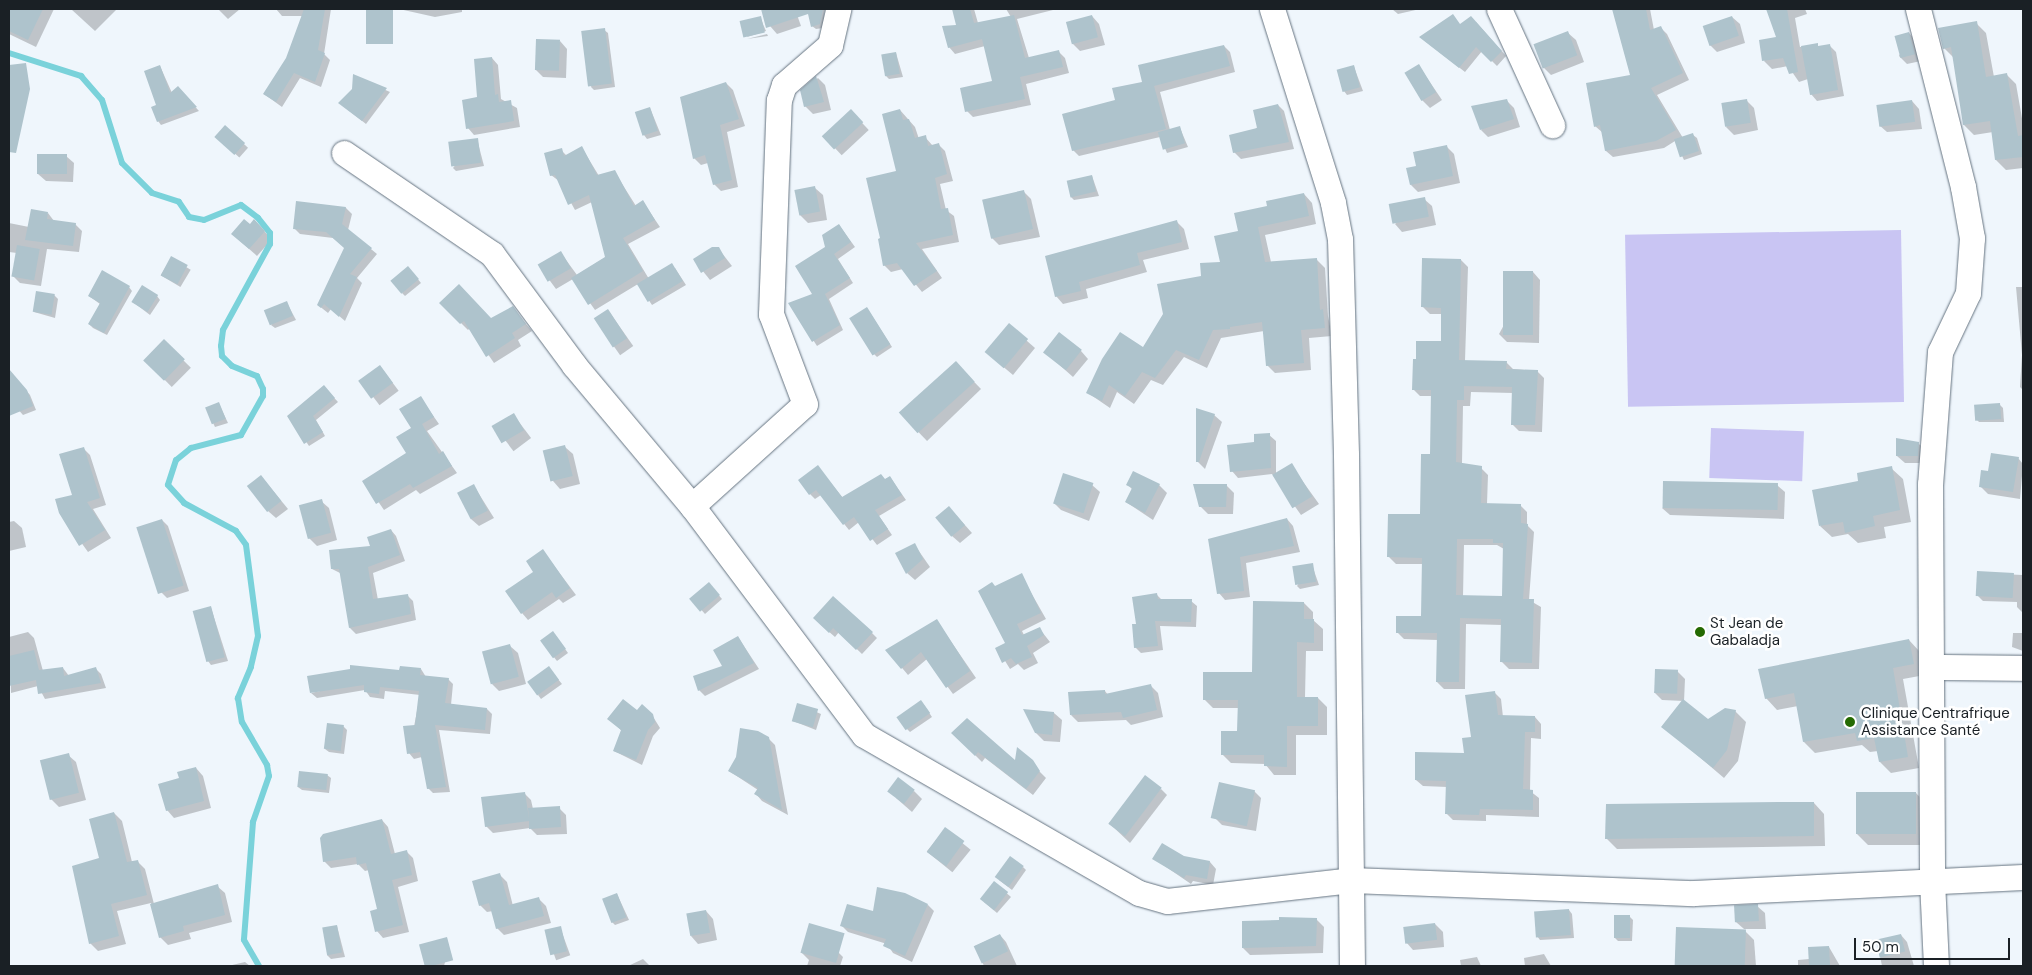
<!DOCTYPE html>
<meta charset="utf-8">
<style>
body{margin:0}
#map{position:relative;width:2032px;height:975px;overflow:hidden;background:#eff6fc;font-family:"DM Sans",sans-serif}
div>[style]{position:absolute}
.green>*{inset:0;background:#c9c5f3;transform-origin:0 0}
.shadow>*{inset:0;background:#0003;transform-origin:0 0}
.stream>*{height:6px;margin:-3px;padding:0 3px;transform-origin:3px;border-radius:3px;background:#7ad2da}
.building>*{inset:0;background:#aec3cc;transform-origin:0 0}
.roads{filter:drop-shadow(0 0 1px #667481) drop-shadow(0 0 1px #667481)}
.minor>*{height:25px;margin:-12.5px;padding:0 12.5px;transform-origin:12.5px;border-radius:12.5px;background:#fff}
.dots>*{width:14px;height:14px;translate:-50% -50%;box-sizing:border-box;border:2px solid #fff;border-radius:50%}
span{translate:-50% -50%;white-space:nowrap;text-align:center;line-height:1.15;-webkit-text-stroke:5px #fff;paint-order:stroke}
.poi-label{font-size:15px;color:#1a2025}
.left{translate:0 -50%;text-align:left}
.frame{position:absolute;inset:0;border:10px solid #1a2025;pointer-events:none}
.scale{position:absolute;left:1854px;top:938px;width:156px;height:22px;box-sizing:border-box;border:2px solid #1a2025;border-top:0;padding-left:6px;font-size:15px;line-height:18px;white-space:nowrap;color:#1a2025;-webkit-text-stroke:4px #fff;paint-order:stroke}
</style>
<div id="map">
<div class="green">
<div style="left:1901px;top:230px;width:172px;height:276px;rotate:89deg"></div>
<div style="left:1711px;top:428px;width:93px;height:50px;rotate:2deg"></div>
</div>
<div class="shadow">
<div style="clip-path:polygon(11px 9px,54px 9px,36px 47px,9px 34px)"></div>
<div style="clip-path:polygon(71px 9px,114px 9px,116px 10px,95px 31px)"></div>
<div style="clip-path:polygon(218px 9px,240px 9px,228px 19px)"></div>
<div style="clip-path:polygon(276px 9px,331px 9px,324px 54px,330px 60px,321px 87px,300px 78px,282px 107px,264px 94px,287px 59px,302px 16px,282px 16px)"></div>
<div style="clip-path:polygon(399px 9px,462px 9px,462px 12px,435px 17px)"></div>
<div style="clip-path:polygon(762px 9px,795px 9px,801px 26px,777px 34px,770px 26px)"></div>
<div style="clip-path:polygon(808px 9px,825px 9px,823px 28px,816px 29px,812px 26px)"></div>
<div style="clip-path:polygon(953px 9px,974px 9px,978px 23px,1011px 17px,1006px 9px,1057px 9px,1017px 19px,1029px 58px,1058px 51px,1065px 58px,1069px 73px,1026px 84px,1031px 105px,973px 117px,967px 111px,994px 82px,985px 46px,955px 54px,949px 47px,958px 26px)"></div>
<div style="clip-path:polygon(1392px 9px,1420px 9px,1398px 14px)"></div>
<div style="clip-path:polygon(1614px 9px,1650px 9px,1654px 30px,1660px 27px,1667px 34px,1689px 80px,1657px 95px,1683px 138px,1693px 135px,1697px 138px,1702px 154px,1684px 160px,1675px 141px,1664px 148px,1613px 157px,1606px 151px,1603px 133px,1595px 126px,1631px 76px)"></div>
<div style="clip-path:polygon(1768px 9px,1805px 9px,1807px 14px,1795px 18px,1800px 47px,1830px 46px,1836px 52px,1844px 96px,1817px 101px,1811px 94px,1808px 79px,1799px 82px,1788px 66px,1772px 69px,1764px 61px,1778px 38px)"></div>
<div style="clip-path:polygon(1092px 16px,1099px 24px,1105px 45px,1080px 51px,1072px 43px)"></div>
<div style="clip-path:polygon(760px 17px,766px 31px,747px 37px)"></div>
<div style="clip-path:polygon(1732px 17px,1740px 24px,1745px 43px,1717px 52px,1709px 44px)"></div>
<div style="clip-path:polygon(1476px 22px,1506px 56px,1497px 66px,1482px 51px,1465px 72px,1425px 41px,1461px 25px)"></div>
<div style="clip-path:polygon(1976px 23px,1986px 33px,1994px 77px,2006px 74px,2016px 84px,2023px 124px,2023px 168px,2006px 170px,1996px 160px,1993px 132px,1974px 135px,1964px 125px,1954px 58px,1944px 48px)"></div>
<div style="clip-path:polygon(604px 30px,608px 33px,615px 87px,594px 90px,591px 87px)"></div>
<div style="clip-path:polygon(1568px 33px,1576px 40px,1584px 62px,1551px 75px,1543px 67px)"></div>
<div style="clip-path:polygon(1909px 33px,1916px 41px,1921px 61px,1907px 64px,1899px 56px)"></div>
<div style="clip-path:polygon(767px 34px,768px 36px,747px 39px)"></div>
<div style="clip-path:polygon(560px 41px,567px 49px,566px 78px,543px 77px,535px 69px)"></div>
<div style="clip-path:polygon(1224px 46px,1230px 52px,1235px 72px,1160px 92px,1170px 130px,1180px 128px,1188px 147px,1167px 153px,1160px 137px,1079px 156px,1073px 150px,1144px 83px)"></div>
<div style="clip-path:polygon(896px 53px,903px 77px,889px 79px,886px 76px)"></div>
<div style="clip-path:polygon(492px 58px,498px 65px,501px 99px,517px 108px,520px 127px,474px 135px,468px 128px)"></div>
<div style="clip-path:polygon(160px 66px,172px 93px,178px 88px,199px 111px,161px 125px,158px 121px)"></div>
<div style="clip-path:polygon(1419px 66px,1442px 100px,1430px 108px,1422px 100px)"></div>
<div style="clip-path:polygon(1354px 67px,1363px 91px,1347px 95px,1344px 91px)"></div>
<div style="clip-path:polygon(354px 76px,390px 92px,366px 124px,343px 106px,353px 89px)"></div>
<div style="clip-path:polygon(818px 78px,825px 85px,831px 110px,813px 114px,805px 106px,801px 91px)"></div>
<div style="clip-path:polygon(726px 83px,733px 90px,745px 126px,727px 132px,738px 187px,721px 191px,714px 184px,708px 163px,701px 165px,694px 158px)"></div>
<div style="clip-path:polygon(1506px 100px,1514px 108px,1520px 127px,1488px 137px,1481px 130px)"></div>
<div style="clip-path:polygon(1746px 100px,1754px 108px,1758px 130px,1734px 135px,1726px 127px)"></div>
<div style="clip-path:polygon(1912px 101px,1919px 109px,1922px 129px,1887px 132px,1879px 125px)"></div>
<div style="clip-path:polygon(1278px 105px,1284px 111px,1294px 149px,1241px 159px,1234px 152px)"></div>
<div style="clip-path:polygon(650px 108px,661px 135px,647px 139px,644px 135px)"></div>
<div style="clip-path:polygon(900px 110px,915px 127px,919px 139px,925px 137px,933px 146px,938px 144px,945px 151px,953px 181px,940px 184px,946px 210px,954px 216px,959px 242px,922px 249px,942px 278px,922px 292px,903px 269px,891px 272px,884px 265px,882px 239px,897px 171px)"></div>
<div style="left:851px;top:111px;width:26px;height:37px;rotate:47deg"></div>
<div style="left:225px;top:127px;width:31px;height:13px;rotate:42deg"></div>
<div style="clip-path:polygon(477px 139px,484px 166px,456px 171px,453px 168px)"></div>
<div style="clip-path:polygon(1446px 146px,1454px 154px,1460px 183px,1418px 192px,1411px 185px,1417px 167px)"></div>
<div style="clip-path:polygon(582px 148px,599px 176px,614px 171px,636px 206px,643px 202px,660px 227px,628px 244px,649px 279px,675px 268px,686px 285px,652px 305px,638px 284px,595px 310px,573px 279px,556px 289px,539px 266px,561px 253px,577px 275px,606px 257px,592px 202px,575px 210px,559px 181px,551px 175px,561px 150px,567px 156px)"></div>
<div style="clip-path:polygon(66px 156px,74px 163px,73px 182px,46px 181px,38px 174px)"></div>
<div style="clip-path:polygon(1092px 176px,1099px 196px,1074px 200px,1071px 197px)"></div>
<div style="clip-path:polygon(815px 188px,823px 195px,827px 220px,808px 223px,800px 215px)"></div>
<div style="clip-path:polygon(1024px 192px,1031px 199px,1040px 237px,999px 245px,992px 238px,983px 200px)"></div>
<div style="clip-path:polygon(1304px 194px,1312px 203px,1316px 224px,1265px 235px,1271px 262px,1317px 260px,1325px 268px,1328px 316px,1332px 336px,1309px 338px,1311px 370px,1275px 373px,1267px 365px,1264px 331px,1221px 338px,1207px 368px,1184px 357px,1163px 385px,1151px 380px,1134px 404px,1117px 392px,1110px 408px,1088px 393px,1143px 349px,1202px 277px,1221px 263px,1239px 232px,1269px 207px)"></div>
<div style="clip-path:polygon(1424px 199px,1432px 206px,1436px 225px,1402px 232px,1395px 224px)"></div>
<div style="clip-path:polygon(297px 202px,346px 208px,352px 214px,348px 230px,377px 254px,357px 278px,362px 283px,345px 321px,331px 309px,328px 313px,318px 305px,345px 248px,333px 238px,300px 234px,294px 228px)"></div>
<div style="clip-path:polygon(48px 213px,54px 221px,75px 224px,82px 231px,79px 252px,47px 249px,41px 286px,20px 283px,13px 276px,17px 253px,9px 252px,9px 223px,29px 227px)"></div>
<div style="clip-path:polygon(254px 221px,272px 239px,257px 256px,240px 241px)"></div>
<div style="clip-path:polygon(1177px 222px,1184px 229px,1189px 249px,1143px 260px,1147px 272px,1086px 289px,1088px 298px,1063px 304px,1056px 296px,1047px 257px)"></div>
<div style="clip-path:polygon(839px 225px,855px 247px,838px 259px,853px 283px,829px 299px,843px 330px,817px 346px,790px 304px,814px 294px,827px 248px)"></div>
<div style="clip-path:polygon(718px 248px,732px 266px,710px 280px,694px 260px)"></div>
<div style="left:171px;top:258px;width:23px;height:20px;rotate:31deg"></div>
<div style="clip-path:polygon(evenodd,1461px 260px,1468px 267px,1465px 361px,1506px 362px,1513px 369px,1537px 371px,1544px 378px,1542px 432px,1519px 431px,1512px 424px,1513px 393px,1471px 392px,1470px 406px,1463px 406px,1462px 464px,1481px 468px,1488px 475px,1487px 504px,1520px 505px,1527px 512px,1527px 525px,1534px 532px,1529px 600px,1541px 607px,1539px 669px,1509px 669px,1502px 662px,1502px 625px,1466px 624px,1465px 689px,1444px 689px,1437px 682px,1438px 640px,1404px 639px,1397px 632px,1422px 617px,1423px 564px,1396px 564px,1389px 557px,1422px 515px,1431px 455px,1432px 396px,1420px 396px,1413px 389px,1442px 342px,1442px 314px,1430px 314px,1423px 307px,1461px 260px,1464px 545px,1497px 545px,1504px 549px,1503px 597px,1463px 597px,1464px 545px)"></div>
<div style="clip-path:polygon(412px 272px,421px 283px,405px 296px,402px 293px)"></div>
<div style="clip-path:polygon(1533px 272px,1540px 280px,1539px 343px,1507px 342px,1499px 334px)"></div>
<div style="clip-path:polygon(129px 287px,132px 291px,107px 335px,93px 328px,89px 324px,100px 304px,89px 296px)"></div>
<div style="clip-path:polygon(2016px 287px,2023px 287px,2023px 390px,2020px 387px,2022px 355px)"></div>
<div style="clip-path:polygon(54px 295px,58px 299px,55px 318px,34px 312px)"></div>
<div style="clip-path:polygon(157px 296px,160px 300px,150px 315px,133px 302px)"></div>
<div style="clip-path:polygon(287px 303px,296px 320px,275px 328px,271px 325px)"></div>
<div style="clip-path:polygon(441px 303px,491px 320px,512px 308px,532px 331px,518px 340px,521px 346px,494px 363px,470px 328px,468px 330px)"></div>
<div style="clip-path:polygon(867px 308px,892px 347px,877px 357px,874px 354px)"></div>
<div style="left:608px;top:310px;width:44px;height:16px;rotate:55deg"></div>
<div style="clip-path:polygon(1009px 325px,1035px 348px,1013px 375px,994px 359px)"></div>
<div style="left:164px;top:341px;width:38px;height:27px;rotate:45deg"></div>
<div style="clip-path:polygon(1081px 351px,1088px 359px,1073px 377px,1045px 352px)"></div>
<div style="left:956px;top:363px;width:36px;height:75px;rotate:46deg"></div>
<div style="left:380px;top:366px;width:31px;height:24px;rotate:53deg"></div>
<div style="clip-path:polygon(9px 370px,30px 395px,36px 410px,23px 415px,9px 399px)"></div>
<div style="clip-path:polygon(327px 390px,338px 402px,316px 420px,325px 436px,309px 446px,289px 416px)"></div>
<div style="clip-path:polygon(420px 397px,439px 424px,427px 431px,457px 473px,420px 494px,416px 490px,384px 510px,364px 481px,408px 453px)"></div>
<div style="clip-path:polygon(219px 404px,228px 423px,215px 427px,206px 408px)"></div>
<div style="clip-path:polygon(2000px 405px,2003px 408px,2004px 422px,1979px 422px,1976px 419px)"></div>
<div style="left:513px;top:414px;width:30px;height:22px;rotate:53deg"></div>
<div style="clip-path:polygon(1214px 415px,1222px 422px,1205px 469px,1197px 461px)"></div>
<div style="clip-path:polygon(1269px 435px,1276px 441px,1276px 474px,1291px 465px,1319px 504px,1301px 515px,1272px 474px,1238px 478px,1232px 471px,1255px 443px)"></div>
<div style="clip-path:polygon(1918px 443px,1926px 451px,1925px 463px,1905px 463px,1897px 456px)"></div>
<div style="clip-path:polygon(565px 447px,573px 454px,580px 484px,560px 489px,553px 481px)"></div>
<div style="clip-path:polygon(83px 448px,90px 455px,106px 505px,93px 509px,111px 538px,88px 552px,60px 513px,73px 496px)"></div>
<div style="clip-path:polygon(2018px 458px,2023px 464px,2020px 499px,1988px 494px,1980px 486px,1989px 472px)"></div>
<div style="clip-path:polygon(818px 467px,843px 498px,890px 477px,906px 500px,879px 516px,892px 535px,877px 545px,859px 522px,849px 530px,821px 495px,815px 499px,810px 494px)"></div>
<div style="clip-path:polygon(1891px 468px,1903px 479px,1911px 522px,1884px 527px,1886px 538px,1858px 543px,1848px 534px,1832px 537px,1820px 526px,1860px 482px)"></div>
<div style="clip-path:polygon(261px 476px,288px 509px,276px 518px,268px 511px)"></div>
<div style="clip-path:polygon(1092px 485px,1100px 492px,1089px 521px,1061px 510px,1054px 503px)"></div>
<div style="clip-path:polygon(1128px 485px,1159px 485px,1167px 493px,1153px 520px,1126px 502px,1133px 490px)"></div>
<div style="clip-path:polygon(1226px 485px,1234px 493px,1233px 514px,1208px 514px,1200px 506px)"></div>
<div style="clip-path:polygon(1777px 485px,1785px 492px,1784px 519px,1670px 515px,1662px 508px)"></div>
<div style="clip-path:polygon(474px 486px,494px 518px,479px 526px,471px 519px)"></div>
<div style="clip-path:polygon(321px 501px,329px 508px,337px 540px,317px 546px,309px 538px)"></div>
<div style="clip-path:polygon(956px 515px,972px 533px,960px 543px,952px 536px)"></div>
<div style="clip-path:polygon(1287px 519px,1293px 526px,1300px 552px,1246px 563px,1250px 597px,1225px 600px,1219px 593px,1209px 540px)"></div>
<div style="clip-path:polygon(162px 520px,168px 526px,189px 591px,167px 598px,161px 592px)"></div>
<div style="clip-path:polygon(14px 521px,22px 528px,26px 547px,9px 551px,9px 522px)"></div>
<div style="clip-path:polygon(391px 530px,396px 536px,405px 561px,373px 573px,378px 600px,407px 595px,413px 601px,416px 620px,356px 634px,350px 628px,342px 574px,332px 569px,372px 547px)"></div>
<div style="clip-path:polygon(914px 544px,930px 567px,915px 580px,907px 573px)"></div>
<div style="clip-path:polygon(543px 551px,576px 595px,563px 603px,559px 599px,528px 620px,522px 613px)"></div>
<div style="clip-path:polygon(1312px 565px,1319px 585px,1300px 589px,1297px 586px)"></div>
<div style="clip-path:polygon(1978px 573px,2023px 575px,2023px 613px,2017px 607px,2017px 602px,1983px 601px,1977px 595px)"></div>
<div style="clip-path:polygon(1021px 575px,1046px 619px,1022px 631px,1024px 635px,1039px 628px,1050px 642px,1033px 653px,1038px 663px,1024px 670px,1018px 664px,1010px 669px,997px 648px,1006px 644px,996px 587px)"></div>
<div style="clip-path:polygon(712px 587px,722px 599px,705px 614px,691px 598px)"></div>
<div style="clip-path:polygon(1157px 595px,1162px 600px,1191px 601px,1197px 606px,1196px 627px,1160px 626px,1163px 650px,1141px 653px,1135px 647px)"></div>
<div style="clip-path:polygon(1304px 603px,1313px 612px,1313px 620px,1323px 629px,1323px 651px,1306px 651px,1305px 698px,1318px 698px,1327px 707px,1327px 735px,1296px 735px,1296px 775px,1274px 775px,1265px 764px,1231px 763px,1222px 754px,1239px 733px,1239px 708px,1213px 708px,1204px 699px,1253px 673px)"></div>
<div style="clip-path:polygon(211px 608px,228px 661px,211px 665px,208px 661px)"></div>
<div style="clip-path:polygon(937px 621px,976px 678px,953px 694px,927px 659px,908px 675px,887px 650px)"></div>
<div style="clip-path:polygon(820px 624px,872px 633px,877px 638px,862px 654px,839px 632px,835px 637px)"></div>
<div style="clip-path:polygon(28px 632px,34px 638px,43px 671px,63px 668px,69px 676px,95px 668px,101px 674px,106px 688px,45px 699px,38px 686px,11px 693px,9px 637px)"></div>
<div style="clip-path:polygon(2013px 633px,2023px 633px,2023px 651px,2012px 647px)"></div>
<div style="clip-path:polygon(556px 636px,568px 653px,557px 661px,541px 641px)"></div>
<div style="clip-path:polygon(738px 637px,759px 669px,705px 696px,699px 690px,724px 667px)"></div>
<div style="clip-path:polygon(1909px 640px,1920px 652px,1925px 675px,1903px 679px,1919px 768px,1891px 773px,1880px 762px,1878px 751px,1870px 752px,1862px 745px,1815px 753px,1804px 742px,1798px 706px,1777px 710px,1766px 698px)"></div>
<div style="clip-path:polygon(510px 646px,518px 653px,526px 684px,499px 691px,492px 684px)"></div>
<div style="clip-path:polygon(549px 668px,562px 684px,541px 699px,538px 695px)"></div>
<div style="clip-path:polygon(421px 669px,426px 677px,448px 679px,453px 684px,451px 705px,487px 709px,492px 714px,490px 734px,439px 730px,450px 792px,433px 793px,428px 788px,422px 757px,414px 759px,409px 753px,420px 695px,385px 691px,384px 699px,370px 697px,365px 690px,317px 698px,311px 693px)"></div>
<div style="clip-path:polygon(1677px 671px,1685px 679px,1684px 702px,1708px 720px,1735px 711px,1746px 722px,1738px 761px,1724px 778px,1663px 726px,1684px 701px,1662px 700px,1654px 692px)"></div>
<div style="clip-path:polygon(1150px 685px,1158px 693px,1163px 717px,1131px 725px,1126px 720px,1078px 722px,1071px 715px,1105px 691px,1108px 695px)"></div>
<div style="clip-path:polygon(1494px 692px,1501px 699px,1503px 717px,1535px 717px,1541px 724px,1541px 739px,1531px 738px,1530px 791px,1539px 798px,1539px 817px,1486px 815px,1486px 821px,1453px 820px,1446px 813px,1447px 787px,1423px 786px,1416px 780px,1466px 754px)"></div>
<div style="clip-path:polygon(798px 704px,821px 714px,816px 730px,793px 721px)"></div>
<div style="clip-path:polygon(924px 705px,932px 717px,910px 732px,907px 729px)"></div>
<div style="clip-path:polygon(1025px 710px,1054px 713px,1062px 720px,1060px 742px,1044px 741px,1036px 733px)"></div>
<div style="clip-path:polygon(637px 711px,652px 715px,660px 728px,653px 736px,642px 765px,614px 751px,622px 731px,609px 719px)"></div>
<div style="clip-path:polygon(343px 726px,347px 730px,344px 754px,329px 752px,325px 749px)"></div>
<div style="clip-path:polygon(953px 733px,1016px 762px,1018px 750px,1046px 778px,1033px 795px,985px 758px,982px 762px)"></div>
<div style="clip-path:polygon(768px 738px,775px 745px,788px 815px,762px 801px,756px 794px,758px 790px,729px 771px)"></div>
<div style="clip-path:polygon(68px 755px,76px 762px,86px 800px,59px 807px,51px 799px)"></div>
<div style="clip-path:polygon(196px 768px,203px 776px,211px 808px,174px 818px,167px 810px,180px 779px)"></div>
<div style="clip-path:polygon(327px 775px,331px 778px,329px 793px,302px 790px,298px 787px)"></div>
<div style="clip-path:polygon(1161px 789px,1167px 795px,1130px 843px,1109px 823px)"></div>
<div style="clip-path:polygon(914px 791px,922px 799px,912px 812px,896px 798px)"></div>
<div style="clip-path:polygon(1254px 791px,1261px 798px,1256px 831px,1222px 825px,1215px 818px)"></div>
<div style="clip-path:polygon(524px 793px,531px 800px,533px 809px,559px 808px,566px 815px,567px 834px,537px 835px,530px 828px,493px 833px,486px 826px)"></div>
<div style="clip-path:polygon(1916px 793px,1927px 805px,1927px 845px,1868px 845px,1857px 834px)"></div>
<div style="clip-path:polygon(1814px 803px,1824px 814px,1825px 846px,1617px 849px,1606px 838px)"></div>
<div style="clip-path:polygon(114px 813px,122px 821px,132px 862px,137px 861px,145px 869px,154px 904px,217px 886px,225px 893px,232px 922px,189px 933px,191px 939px,168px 945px,160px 937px,151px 903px,117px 911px,126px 944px,98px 951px,90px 943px)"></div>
<div style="clip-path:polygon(382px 820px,388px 827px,395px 854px,406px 851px,413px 858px,418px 881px,398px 887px,409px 932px,383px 938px,377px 931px,379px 909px,369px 870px,365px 871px,358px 864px,331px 868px,324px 861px)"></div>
<div style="left:945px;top:829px;width:33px;height:29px;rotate:39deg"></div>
<div style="clip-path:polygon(1153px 858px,1184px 858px,1210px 862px,1216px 869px,1213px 885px,1193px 881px,1191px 884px)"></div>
<div style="clip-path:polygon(1023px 867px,1026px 870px,1012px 890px,999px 880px)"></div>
<div style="clip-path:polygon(500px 875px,507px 882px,513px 906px,539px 899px,546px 906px,551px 923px,504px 935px,497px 928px,493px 911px,487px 912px,480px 905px)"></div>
<div style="clip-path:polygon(995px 883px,1011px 897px,997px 913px,984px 902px)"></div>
<div style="clip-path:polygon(617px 894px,629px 920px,615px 925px,612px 922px)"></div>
<div style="clip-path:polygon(928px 905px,934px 911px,912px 962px,893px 953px,887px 944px,848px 932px,842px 926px,874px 913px)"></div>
<div style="clip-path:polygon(1757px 906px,1765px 913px,1766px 929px,1744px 929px,1736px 922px)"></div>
<div style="clip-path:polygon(1569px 910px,1572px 914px,1574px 938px,1540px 940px,1537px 936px)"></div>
<div style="clip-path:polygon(706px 911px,713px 919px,717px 940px,698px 944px,691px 936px)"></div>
<div style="clip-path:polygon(1629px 916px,1633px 920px,1632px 941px,1618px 941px,1615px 938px)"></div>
<div style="clip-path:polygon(1316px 919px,1324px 927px,1323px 953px,1250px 955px,1243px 948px)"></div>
<div style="clip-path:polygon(1435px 924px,1443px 932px,1444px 947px,1413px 950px,1406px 942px)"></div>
<div style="clip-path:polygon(337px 926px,345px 957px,331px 959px,327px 955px)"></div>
<div style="left:560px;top:927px;width:30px;height:15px;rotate:70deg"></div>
<div style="clip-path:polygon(1677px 928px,1745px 931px,1754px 940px,1756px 966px,1675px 966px)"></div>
<div style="clip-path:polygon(1000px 935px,1006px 942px,1017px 966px,984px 966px,975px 946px)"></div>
<div style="clip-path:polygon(1901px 935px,1907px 942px,1914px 966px,1882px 966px,1877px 941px)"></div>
<div style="clip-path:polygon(420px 945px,449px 947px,444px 966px,426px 966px)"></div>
<div style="clip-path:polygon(1829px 947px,1840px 966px,1798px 966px,1798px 960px,1809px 959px)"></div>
<div style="clip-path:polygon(837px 951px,843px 957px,840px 966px,807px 966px,809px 960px,802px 953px)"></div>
<div style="clip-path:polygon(1544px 954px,1551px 966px,1525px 966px,1524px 958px)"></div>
<div style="clip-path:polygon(1477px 957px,1481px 966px,1461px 966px,1460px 960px)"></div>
<div style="clip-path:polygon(643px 959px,650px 966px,628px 966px)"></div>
<div style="clip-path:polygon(245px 962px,250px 966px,228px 966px)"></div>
</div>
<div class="stream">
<div style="left:9px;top:53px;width:76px;rotate:17.7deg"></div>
<div style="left:81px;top:76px;width:32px;rotate:49deg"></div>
<div style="left:102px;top:100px;width:66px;rotate:72.4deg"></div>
<div style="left:122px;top:163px;width:42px;rotate:45deg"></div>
<div style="left:152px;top:193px;width:28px;rotate:18deg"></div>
<div style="left:179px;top:202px;width:18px;rotate:56deg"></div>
<div style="left:189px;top:217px;width:15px;rotate:11deg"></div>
<div style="left:204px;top:220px;width:40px;rotate:-22deg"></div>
<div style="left:241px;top:205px;width:21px;rotate:37deg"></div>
<div style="left:258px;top:218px;width:19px;rotate:51deg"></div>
<div style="left:270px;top:233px;width:11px;rotate:90deg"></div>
<div style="left:270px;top:244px;width:98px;rotate:118.7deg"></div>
<div style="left:223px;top:330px;width:16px;rotate:97deg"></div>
<div style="left:221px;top:346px;width:10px;rotate:84deg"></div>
<div style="left:222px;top:356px;width:14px;rotate:45deg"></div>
<div style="left:232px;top:366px;width:27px;rotate:22deg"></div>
<div style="left:257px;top:376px;width:14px;rotate:65deg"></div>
<div style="left:263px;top:389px;width:7px;rotate:90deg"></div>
<div style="left:263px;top:396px;width:45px;rotate:119.4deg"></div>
<div style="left:241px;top:435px;width:52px;rotate:165.4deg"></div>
<div style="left:191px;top:448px;width:19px;rotate:141deg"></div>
<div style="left:176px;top:460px;width:26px;rotate:108deg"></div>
<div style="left:168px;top:485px;width:24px;rotate:48deg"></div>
<div style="left:184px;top:503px;width:59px;rotate:28.3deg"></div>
<div style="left:236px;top:531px;width:17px;rotate:54deg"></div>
<div style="left:246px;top:545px;width:92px;rotate:82.5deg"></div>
<div style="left:258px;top:636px;width:32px;rotate:103deg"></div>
<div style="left:251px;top:667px;width:34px;rotate:113deg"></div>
<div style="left:238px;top:698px;width:24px;rotate:81deg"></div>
<div style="left:242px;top:722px;width:50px;rotate:59.8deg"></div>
<div style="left:267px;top:765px;width:11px;rotate:80deg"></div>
<div style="left:269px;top:776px;width:49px;rotate:109.2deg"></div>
<div style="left:253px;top:822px;width:118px;rotate:94.4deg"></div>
<div style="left:244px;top:940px;width:30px;rotate:60deg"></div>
</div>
<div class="building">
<div style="clip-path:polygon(9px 9px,43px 9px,28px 40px,9px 31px)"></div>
<div style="clip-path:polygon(304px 9px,325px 9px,318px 50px,325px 53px,315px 82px,294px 73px,276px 102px,263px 94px,286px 58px)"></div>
<div style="left:366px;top:9px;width:27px;height:35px"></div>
<div style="clip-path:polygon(761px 9px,823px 9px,820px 24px,811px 27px,808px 14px,766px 28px)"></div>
<div style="clip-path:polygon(952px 9px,970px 9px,974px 23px,1014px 15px,1025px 58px,1059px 50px,1063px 67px,1020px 77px,1025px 99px,965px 112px,960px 88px,992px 81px,982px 39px,948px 48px,942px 26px,956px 25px)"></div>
<div style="clip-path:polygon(1612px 9px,1646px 9px,1650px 30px,1661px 26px,1683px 73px,1651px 88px,1676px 130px,1656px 141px,1605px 151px,1600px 125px,1594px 127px,1586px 83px,1630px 75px)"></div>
<div style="clip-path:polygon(1766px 9px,1787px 9px,1798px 72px,1789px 74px,1783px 58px,1762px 61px,1759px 40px,1776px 37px)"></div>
<div style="clip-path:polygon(1453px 14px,1460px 24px,1471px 16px,1502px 51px,1491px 62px,1476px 47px,1459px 68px,1419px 37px)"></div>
<div style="left:1092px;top:15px;width:23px;height:27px;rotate:75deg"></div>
<div style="left:761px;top:16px;width:17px;height:22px;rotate:77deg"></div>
<div style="left:1732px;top:16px;width:21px;height:31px;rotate:71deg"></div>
<div style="clip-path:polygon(1977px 21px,1986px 77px,2007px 73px,2018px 136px,2023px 135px,2023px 157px,1995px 160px,1990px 121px,1963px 125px,1951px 47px,1943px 49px,1938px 28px)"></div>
<div style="left:605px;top:28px;width:56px;height:24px;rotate:83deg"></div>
<div style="left:1568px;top:31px;width:26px;height:37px;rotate:69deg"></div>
<div style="left:1909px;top:32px;width:23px;height:15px;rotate:75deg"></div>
<div style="left:536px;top:39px;width:24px;height:31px;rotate:2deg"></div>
<div style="clip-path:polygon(1818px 43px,1818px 46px,1830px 44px,1838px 90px,1810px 95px,1801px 46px)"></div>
<div style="clip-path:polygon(1224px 45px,1230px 66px,1154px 86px,1166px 129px,1072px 151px,1062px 114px,1115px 100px,1112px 88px,1142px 82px,1138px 65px)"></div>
<div style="left:896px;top:52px;width:22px;height:15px;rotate:80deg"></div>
<div style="clip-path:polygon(492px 57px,495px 95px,498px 94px,499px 102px,511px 100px,514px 121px,466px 129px,462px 100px,477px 97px,474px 59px)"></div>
<div style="clip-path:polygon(26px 63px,30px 89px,16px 153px,9px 152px,9px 65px)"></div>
<div style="left:1419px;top:64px;width:33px;height:17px;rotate:59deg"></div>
<div style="clip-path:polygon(160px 65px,170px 93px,178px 86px,197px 107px,157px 122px,151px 107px,156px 105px,144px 71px)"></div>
<div style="left:1354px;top:65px;width:23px;height:18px;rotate:75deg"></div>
<div style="clip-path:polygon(353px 74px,387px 88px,362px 121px,338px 103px,352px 89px)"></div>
<div style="clip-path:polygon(816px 76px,824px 102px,804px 107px,800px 90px)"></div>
<div style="clip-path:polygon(726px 82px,739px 119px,720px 125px,732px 180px,713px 185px,705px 155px,693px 159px,680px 97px)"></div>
<div style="clip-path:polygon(1507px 99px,1514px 119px,1480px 130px,1471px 106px)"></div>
<div style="left:1747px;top:99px;width:24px;height:26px;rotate:81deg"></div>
<div style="left:1912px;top:100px;width:22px;height:36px;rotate:82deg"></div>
<div style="clip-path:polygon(1278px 104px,1289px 142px,1233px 153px,1229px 135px,1257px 128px,1253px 110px)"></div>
<div style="left:650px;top:107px;width:25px;height:16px;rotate:72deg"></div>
<div style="left:851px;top:109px;width:18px;height:40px;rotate:47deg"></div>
<div style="clip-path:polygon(900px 109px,903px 120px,909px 119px,915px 138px,926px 135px,928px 146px,939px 143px,947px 174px,935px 178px,941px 209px,948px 208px,953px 235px,916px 243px,937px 271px,914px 286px,897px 263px,883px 266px,878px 239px,880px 238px,866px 178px,896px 171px,882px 114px)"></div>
<div style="left:225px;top:125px;width:27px;height:16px;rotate:42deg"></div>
<div style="left:1180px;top:126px;width:18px;height:23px;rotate:74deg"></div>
<div style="left:1693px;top:133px;width:19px;height:20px;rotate:72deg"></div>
<div style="left:478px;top:138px;width:25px;height:30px;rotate:83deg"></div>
<div style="clip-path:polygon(1447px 145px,1453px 176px,1410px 185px,1406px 168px,1416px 166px,1413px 152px)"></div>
<div style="clip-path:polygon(582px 146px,597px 175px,615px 170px,634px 206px,643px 200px,655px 220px,623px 238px,643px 271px,588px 305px,571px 278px,605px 257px,589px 195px,568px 205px,555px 175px,550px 176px,544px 153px,562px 148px,564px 156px)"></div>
<div style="left:37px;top:154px;width:30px;height:20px"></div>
<div style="left:1092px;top:175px;width:17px;height:26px;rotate:77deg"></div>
<div style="left:815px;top:186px;width:26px;height:21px;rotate:79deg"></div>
<div style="left:1024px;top:190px;width:40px;height:43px;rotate:77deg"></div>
<div style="clip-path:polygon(1304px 193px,1309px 216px,1258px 227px,1265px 262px,1317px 258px,1320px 310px,1323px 309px,1325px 328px,1301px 330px,1304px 363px,1266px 366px,1262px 322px,1230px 327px,1230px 329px,1213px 330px,1199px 360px,1176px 350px,1155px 378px,1142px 372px,1125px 396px,1109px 385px,1102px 401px,1086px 393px,1102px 359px,1120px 332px,1143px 347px,1163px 314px,1157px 284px,1201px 276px,1200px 263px,1220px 262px,1214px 236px,1238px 231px,1234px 213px,1267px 206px,1266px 201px)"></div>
<div style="left:1425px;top:197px;width:20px;height:37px;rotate:79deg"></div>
<div style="clip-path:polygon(296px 201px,346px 207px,342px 224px,372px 248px,350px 274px,357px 277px,339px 317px,324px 304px,321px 308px,317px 305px,344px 248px,326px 232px,293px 229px)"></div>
<div style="clip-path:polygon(31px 209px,48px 212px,47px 219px,76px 223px,73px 246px,25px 240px)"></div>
<div style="clip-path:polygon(244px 219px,250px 224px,254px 219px,265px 231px,249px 249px,231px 234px)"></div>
<div style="clip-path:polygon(1177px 220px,1182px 242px,1137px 253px,1140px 265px,1079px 282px,1081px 291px,1055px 297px,1045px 256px)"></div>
<div style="clip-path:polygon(839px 224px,851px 242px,834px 254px,850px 278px,825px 294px,840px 325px,812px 342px,788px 303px,812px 294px,795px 266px,825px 247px,822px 235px)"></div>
<div style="left:17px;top:245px;width:23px;height:32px;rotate:10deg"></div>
<div style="clip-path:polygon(712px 247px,719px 247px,725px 258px,701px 273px,693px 259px)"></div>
<div style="left:561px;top:251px;width:20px;height:27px;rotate:60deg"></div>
<div style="left:171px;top:256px;width:19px;height:22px;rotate:28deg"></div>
<div style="clip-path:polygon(evenodd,1422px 258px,1461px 259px,1459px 360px,1507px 361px,1506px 369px,1538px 370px,1535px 425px,1511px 425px,1512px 387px,1464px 386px,1464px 400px,1457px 400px,1456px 462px,1482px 466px,1481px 503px,1521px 504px,1521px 523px,1528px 524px,1523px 599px,1534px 599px,1532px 663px,1500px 662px,1501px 619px,1460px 618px,1459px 682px,1436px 682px,1437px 633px,1396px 633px,1396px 616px,1421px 616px,1422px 558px,1387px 557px,1388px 514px,1420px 514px,1421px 454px,1430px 454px,1431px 390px,1412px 390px,1413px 359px,1416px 359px,1416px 341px,1441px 341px,1441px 308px,1421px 307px,1422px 258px,1457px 539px,1493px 539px,1493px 543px,1503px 543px,1502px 596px,1456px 595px,1457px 539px)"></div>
<div style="left:672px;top:263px;width:21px;height:41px;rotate:59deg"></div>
<div style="left:408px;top:266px;width:17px;height:23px;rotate:50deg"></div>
<div style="clip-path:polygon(102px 270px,130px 286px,104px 333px,88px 324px,100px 303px,88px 296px)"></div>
<div style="left:1503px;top:271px;width:30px;height:64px"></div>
<div style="clip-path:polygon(459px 284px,491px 318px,513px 306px,526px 324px,512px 333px,515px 338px,486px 357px,464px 321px,460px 324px,439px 303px)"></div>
<div style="left:142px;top:285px;width:19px;height:20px;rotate:32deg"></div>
<div style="left:36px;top:291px;width:19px;height:21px;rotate:9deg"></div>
<div style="left:287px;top:301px;width:16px;height:25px;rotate:68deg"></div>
<div style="left:867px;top:307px;width:44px;height:21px;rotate:58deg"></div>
<div style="left:608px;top:309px;width:35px;height:17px;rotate:57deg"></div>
<div style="left:1009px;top:323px;width:25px;height:38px;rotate:40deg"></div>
<div style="left:1059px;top:332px;width:29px;height:26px;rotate:38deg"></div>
<div style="left:164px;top:339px;width:29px;height:30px;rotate:44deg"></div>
<div style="left:956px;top:361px;width:28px;height:77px;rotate:48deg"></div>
<div style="left:380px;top:365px;width:22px;height:27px;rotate:54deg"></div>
<div style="clip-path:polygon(9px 369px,27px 390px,33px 406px,9px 416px)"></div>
<div style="clip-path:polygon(324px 385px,335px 398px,313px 416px,323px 432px,304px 444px,287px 416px)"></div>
<div style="clip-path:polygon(421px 396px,434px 417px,422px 424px,439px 454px,443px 451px,452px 466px,413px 488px,410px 484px,376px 504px,362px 481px,406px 453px,396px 437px,411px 428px,399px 409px)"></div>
<div style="left:219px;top:402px;width:18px;height:15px;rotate:68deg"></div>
<div style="left:2000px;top:403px;width:16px;height:26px;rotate:86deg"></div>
<div style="clip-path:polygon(1196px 408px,1215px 414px,1199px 462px,1196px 462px)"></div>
<div style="left:514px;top:413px;width:20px;height:26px;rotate:60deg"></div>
<div style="clip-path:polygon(1270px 433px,1271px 468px,1230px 472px,1227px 445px,1254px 442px,1254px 434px)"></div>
<div style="clip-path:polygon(1896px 438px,1919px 442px,1918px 456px,1896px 456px)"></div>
<div style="left:565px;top:445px;width:32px;height:23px;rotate:76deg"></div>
<div style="clip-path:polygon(84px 447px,100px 498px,87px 502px,105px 530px,79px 546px,59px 513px,55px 499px,72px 495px,59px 454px)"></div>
<div style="clip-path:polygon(1991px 453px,2019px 457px,2013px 492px,1979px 487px,1981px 470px,1988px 471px)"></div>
<div style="left:1292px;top:463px;width:39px;height:23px;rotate:59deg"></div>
<div style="clip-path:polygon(818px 465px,842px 497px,881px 474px,885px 479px,890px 476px,902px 495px,875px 510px,888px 529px,870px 541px,854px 517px,843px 525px,816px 490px,809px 495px,798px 480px)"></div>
<div style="clip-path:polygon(1892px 466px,1900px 510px,1873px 516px,1875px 526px,1845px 533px,1843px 522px,1819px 526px,1812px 490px,1858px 481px,1857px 473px)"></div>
<div style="clip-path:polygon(1133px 471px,1160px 484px,1145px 513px,1125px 502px,1132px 488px,1126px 485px)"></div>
<div style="left:1063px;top:473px;width:32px;height:32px;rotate:18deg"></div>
<div style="left:261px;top:475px;width:33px;height:18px;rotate:52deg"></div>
<div style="left:1663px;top:481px;width:115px;height:27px;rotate:1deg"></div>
<div style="left:474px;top:484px;width:30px;height:19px;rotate:63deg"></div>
<div style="clip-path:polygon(1193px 484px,1227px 484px,1226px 507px,1199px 507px)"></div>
<div style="left:322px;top:499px;width:35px;height:24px;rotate:75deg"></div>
<div style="left:949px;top:506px;width:25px;height:18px;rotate:50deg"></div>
<div style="clip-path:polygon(1287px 518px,1294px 546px,1240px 557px,1244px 591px,1217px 594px,1208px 539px)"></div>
<div style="left:162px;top:519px;width:70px;height:27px;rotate:72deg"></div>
<div style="clip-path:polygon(391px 529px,400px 555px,368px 567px,373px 599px,408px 594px,411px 614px,349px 628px,339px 569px,331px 569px,329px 550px,370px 546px,367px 537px)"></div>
<div style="clip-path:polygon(915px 543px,923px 559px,906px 574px,895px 553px)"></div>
<div style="clip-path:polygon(543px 549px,570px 588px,556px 598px,552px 592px,521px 614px,505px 591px,533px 572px,526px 561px)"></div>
<div style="left:1313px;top:563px;width:19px;height:21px;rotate:81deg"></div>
<div style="left:1977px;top:571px;width:37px;height:25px;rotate:3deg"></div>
<div style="clip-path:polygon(1022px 573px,1041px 613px,1017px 624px,1022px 635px,1040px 627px,1044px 635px,1027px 646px,1032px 657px,1016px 664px,1011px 658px,1002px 663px,995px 648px,1005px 643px,978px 591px,992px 582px,995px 586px)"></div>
<div style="left:709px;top:582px;width:17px;height:26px;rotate:50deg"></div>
<div style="clip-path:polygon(1157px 593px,1158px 599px,1192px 599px,1191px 622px,1155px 621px,1158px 646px,1134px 648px,1132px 624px,1136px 624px,1132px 597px)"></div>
<div style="clip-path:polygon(833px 596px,873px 632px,856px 650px,833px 628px,829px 633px,813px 618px)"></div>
<div style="clip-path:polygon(1253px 601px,1304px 602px,1304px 619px,1314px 619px,1314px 643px,1297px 642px,1297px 697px,1318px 697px,1318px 726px,1287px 726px,1287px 767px,1264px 766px,1264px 755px,1221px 755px,1221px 731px,1237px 731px,1238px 700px,1203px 700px,1203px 672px,1252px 672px)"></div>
<div style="left:211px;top:606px;width:53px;height:19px;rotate:75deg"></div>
<div style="clip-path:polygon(937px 619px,970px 671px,946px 688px,921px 652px,901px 669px,885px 650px)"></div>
<div style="left:553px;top:631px;width:22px;height:16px;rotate:54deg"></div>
<div style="clip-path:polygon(738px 636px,754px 663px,698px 691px,693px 676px,722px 666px,713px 650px)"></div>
<div style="clip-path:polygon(1909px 639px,1914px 664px,1893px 668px,1908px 757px,1879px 762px,1874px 738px,1857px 741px,1855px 733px,1803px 742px,1794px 693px,1765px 699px,1758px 669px)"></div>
<div style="left:510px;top:644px;width:34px;height:29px;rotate:75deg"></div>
<div style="clip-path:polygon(34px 650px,39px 670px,63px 667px,64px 676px,96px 667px,101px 683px,38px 694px,36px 680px,9px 686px,9px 656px)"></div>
<div style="clip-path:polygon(350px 665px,399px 670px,400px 666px,421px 668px,420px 675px,449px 678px,445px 703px,487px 708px,485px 730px,435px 725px,446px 787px,427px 789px,420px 752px,407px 754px,403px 726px,415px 725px,419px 691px,380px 687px,379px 694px,364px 692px,364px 685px,310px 693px,307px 676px,350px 669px)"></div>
<div style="left:549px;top:666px;width:17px;height:27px;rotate:54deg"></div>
<div style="left:1655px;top:669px;width:23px;height:24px;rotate:2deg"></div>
<div style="clip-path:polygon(1151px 684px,1157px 710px,1123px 718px,1121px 712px,1070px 715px,1068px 692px,1105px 690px,1105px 694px)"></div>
<div style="clip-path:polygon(1495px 691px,1498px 715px,1535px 716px,1535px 732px,1525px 732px,1523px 789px,1533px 790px,1533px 810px,1480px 809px,1479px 815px,1445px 814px,1446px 781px,1415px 780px,1415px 752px,1464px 753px,1462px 738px,1471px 737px,1465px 695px)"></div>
<div style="clip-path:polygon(623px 699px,637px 710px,642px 704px,653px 714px,655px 722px,648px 730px,636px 760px,613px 751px,621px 730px,607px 719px)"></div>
<div style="clip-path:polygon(1683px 699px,1708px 719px,1725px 708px,1736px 710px,1727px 750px,1713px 768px,1661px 727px)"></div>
<div style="left:921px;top:700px;width:16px;height:30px;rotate:55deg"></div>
<div style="left:797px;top:703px;width:22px;height:19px;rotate:16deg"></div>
<div style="clip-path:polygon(1023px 709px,1054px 712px,1052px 735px,1035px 733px)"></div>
<div style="clip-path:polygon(967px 718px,1015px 760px,1017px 747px,1033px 760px,1040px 771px,1026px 789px,978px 752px,975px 756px,951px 733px)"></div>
<div style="left:327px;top:723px;width:17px;height:26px;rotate:7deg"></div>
<div style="clip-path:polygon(740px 728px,758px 731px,769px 737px,782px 810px,754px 794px,758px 788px,728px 771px,736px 757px)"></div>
<div style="left:69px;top:753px;width:41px;height:30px;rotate:76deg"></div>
<div style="clip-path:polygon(196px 767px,204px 801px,166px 811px,158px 784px,179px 778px,177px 772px)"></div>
<div style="left:299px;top:771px;width:29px;height:16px;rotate:6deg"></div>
<div style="left:1145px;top:775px;width:21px;height:61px;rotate:37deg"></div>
<div style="left:898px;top:777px;width:21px;height:18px;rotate:37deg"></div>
<div style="left:1219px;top:782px;width:37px;height:37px;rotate:13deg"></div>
<div style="clip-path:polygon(525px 792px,529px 819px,528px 808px,560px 806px,561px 827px,529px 829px,529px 821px,485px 827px,481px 797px)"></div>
<div style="left:1856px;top:792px;width:60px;height:42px"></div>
<div style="clip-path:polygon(1778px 802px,1814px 802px,1814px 836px,1605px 839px,1606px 804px)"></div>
<div style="clip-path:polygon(114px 812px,127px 862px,138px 860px,147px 895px,111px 904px,119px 936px,89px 944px,72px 866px,99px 858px,89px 819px)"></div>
<div style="clip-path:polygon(382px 819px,391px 854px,407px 850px,412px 875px,392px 880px,403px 925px,375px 932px,370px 911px,377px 909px,366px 863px,357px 865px,356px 857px,323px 862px,320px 838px,323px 834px)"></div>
<div style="left:945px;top:827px;width:24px;height:31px;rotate:36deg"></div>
<div style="clip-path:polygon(1162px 843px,1184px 856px,1210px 861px,1207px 879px,1186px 875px,1184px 878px,1152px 859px)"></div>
<div style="left:1010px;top:856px;width:17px;height:26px;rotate:36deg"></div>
<div style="clip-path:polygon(500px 873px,509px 905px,539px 897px,544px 916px,496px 929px,489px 903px,479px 906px,472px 881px)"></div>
<div style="left:994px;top:881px;width:18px;height:23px;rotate:38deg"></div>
<div style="clip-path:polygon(218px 884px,225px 915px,183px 926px,184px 931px,159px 938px,150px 904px)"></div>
<div style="clip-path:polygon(877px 887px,905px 893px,928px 904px,905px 956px,883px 946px,886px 939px,840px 926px,847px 904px,873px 911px)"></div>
<div style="left:617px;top:893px;width:26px;height:16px;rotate:69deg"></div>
<div style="left:1758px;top:904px;width:17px;height:24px;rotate:87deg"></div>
<div style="left:1569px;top:909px;width:26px;height:35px;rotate:86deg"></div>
<div style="left:706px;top:910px;width:23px;height:20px;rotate:80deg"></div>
<div style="left:1614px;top:915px;width:16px;height:23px"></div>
<div style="clip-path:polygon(1279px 917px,1317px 918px,1316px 946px,1242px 948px,1242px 921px,1279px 920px)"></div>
<div style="left:809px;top:923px;width:37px;height:31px;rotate:16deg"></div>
<div style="left:1435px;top:923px;width:17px;height:32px;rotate:83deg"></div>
<div style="left:337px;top:925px;width:28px;height:15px;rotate:80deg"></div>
<div style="left:561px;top:926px;width:26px;height:17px;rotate:77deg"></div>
<div style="left:1676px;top:927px;width:70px;height:39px;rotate:2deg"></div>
<div style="left:1000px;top:934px;width:19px;height:29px;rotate:65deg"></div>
<div style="left:1901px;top:934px;width:18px;height:26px;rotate:77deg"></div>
<div style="left:447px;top:937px;width:24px;height:29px;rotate:75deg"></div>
<div style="left:1829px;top:946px;width:20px;height:21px;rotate:87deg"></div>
</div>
<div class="roads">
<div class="minor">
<div style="left:1272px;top:9px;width:203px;rotate:72.5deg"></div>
<div style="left:1333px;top:203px;width:37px;rotate:79deg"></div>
<div style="left:1340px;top:239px;width:216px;rotate:88.4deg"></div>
<div style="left:1346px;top:455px;width:511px;rotate:89.33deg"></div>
<div style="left:1499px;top:9px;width:128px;rotate:65.4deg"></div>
<div style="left:1918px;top:9px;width:184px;rotate:75.8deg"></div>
<div style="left:1963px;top:187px;width:52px;rotate:80deg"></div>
<div style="left:1972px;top:238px;width:55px;rotate:94.2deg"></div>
<div style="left:1968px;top:293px;width:65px;rotate:115.4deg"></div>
<div style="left:1940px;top:352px;width:132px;rotate:94.3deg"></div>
<div style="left:1930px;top:484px;width:397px;rotate:89.7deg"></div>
<div style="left:1932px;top:881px;width:85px;rotate:87.3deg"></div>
<div style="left:344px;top:153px;width:179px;rotate:34.3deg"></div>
<div style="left:492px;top:254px;width:138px;rotate:53.5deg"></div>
<div style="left:574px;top:365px;width:184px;rotate:50.1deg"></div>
<div style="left:692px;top:506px;width:286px;rotate:53.1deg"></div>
<div style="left:864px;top:735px;width:317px;rotate:29.9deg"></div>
<div style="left:1139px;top:893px;width:29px;rotate:16deg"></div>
<div style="left:1167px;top:901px;width:185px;rotate:-6.5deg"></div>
<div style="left:1351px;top:880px;width:343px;rotate:2.2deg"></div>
<div style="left:1694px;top:893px;width:329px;rotate:-2.8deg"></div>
<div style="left:692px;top:506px;width:152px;rotate:-42.1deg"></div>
<div style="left:805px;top:404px;width:96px;rotate:-110.7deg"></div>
<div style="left:771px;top:314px;width:214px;rotate:-87.9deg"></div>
<div style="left:779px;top:100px;width:16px;rotate:-72deg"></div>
<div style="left:784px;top:85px;width:61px;rotate:-41deg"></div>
<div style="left:830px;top:45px;width:37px;rotate:-77deg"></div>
<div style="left:1933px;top:667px;width:90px;rotate:0.6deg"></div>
</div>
</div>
<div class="dots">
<div style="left:1700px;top:632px;background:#246a02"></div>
<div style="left:1850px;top:722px;background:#246a02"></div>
</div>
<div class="poi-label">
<span class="left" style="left:1710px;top:632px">St Jean de<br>Gabaladja</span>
<span class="left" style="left:1861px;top:722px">Clinique Centrafrique<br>Assistance Santé</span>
</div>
<div class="frame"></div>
<div class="scale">50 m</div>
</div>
